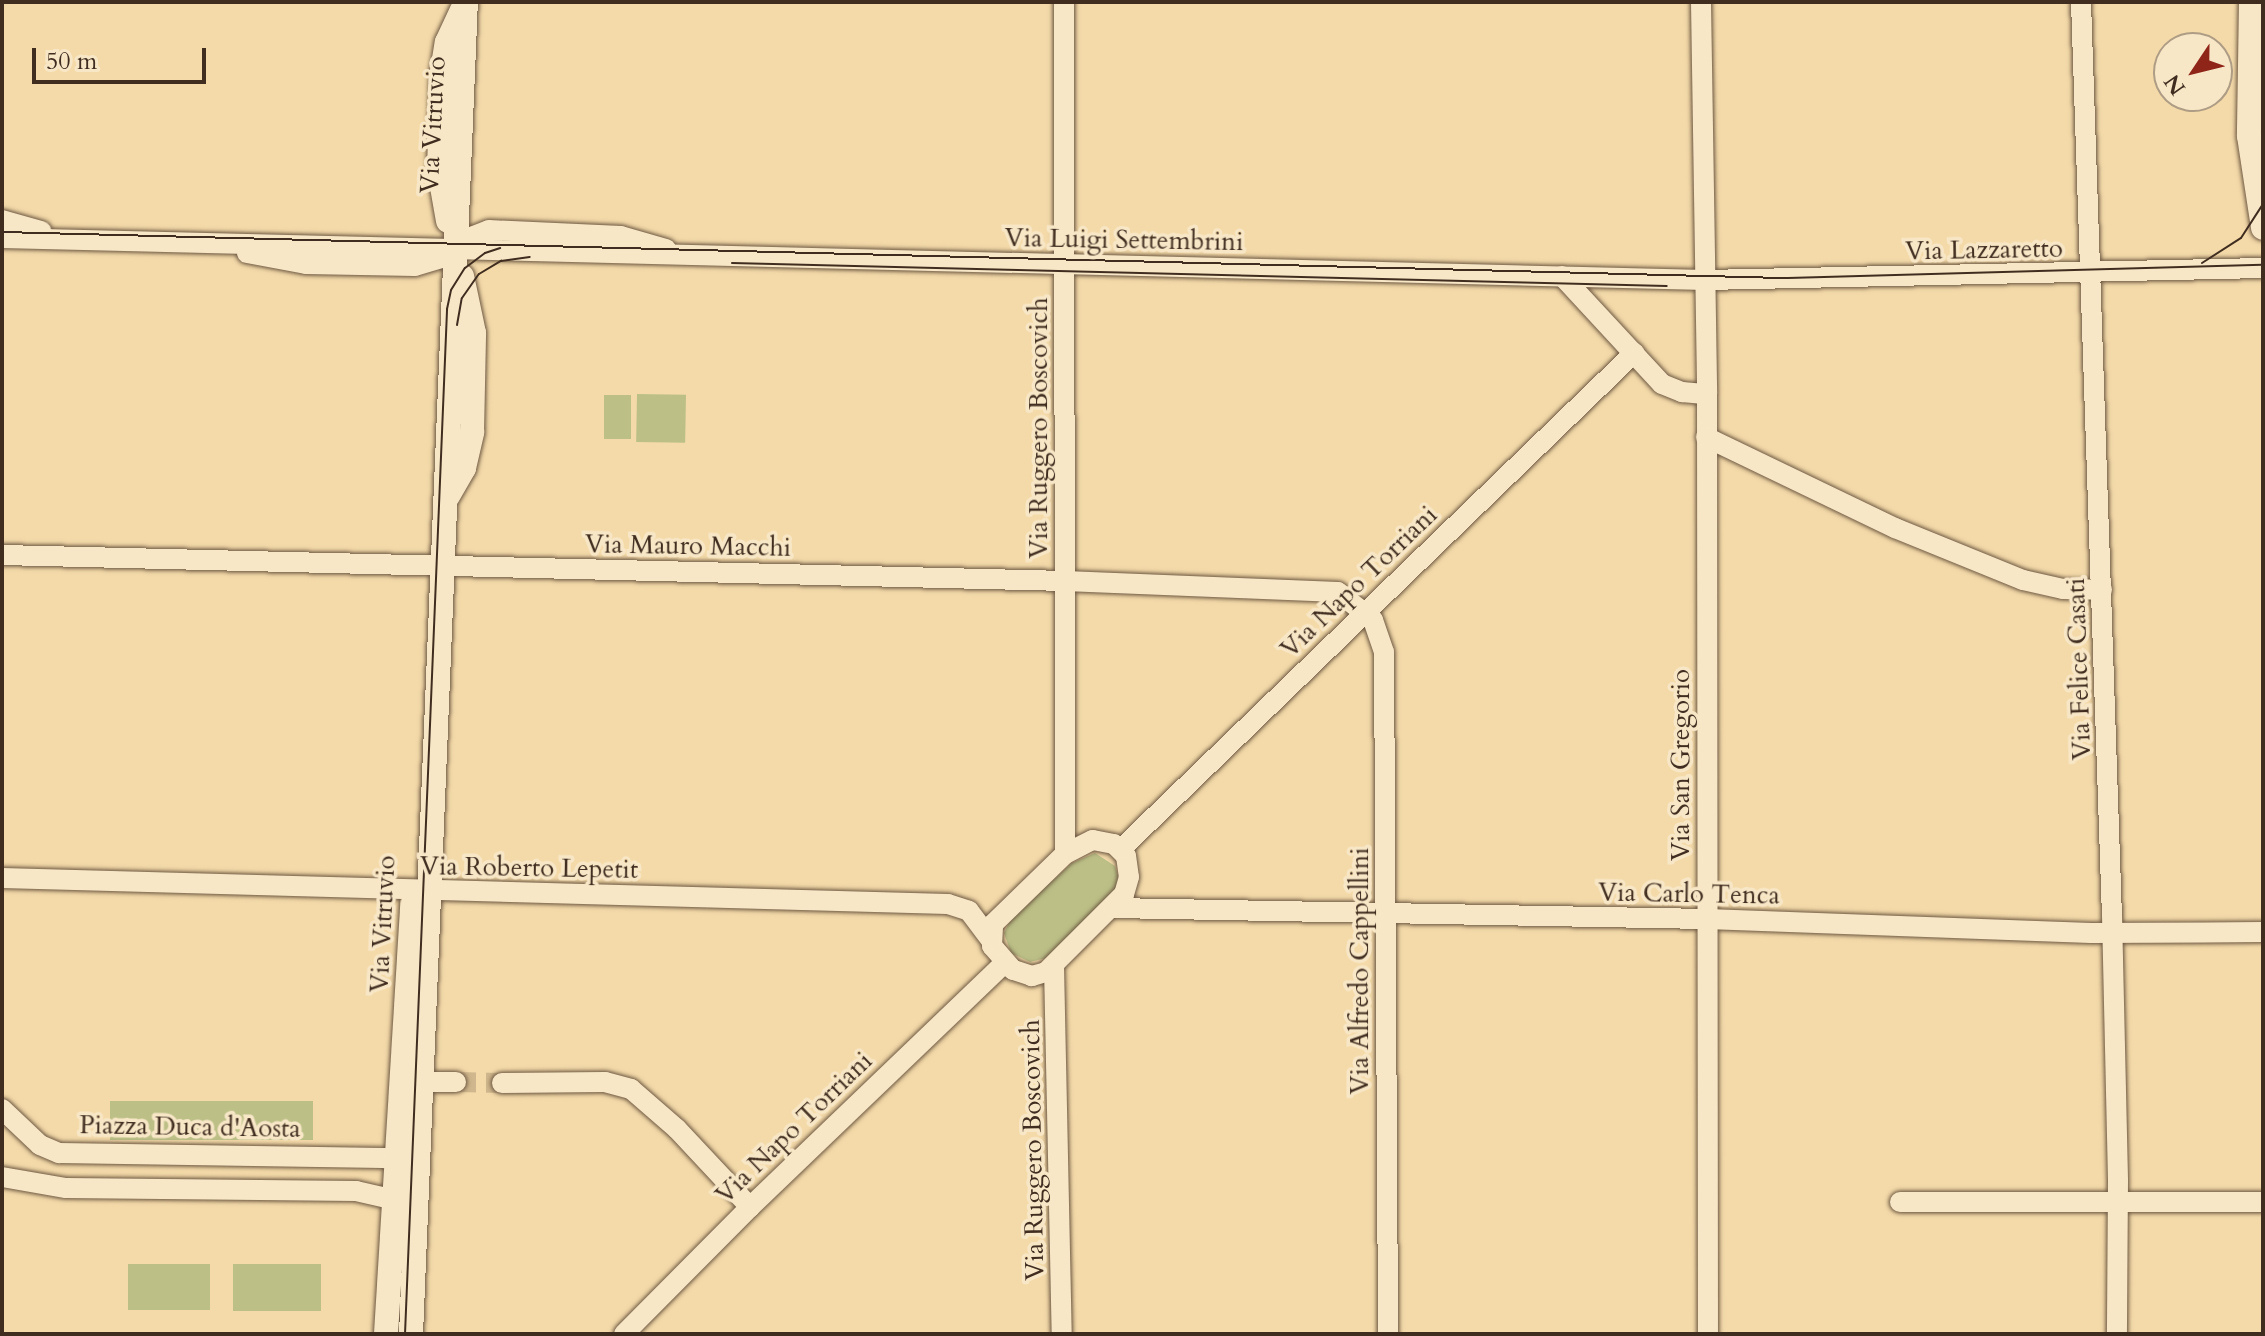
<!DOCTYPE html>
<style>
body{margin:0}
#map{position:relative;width:2265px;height:1336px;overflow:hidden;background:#f4daa9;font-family:Cardo,serif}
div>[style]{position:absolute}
.green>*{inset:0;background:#bcc087;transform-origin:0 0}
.minor-tunnel>*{height:20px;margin-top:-10px;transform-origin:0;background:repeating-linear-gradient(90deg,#d0b78d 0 20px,transparent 0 30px)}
.roads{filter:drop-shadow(0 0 2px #6d5842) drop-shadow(0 0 2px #6d5842)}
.minor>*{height:20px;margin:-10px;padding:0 10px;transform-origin:10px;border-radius:10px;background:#f8e7c7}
.tertiary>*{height:24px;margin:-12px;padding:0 12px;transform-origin:12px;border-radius:12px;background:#f8e7c7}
.tram>*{height:2px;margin:-1px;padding:0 1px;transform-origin:1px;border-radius:1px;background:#402d1f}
span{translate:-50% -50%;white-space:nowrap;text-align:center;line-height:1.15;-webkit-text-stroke:7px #f8e7c7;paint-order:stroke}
.street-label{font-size:26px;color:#402d1f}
.frame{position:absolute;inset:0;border:4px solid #402d1f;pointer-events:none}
.north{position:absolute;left:2153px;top:32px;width:80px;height:80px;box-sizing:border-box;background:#f8e7c7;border:2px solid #ae9d84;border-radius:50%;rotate:235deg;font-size:22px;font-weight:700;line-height:32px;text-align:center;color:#402d1f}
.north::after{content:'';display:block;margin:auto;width:28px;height:36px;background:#8f2418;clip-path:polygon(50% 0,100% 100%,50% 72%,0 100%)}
.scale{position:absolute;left:32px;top:48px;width:174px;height:36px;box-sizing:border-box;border:4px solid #402d1f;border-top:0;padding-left:10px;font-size:24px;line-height:28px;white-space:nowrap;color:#402d1f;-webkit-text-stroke:6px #f8e7c7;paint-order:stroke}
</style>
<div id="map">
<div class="green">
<div style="left:637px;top:394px;width:49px;height:48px;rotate:1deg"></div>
<div style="left:604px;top:395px;width:27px;height:44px"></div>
<div style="clip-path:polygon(1095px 853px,1115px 866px,1119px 879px,1115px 893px,1050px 957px,1030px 962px,1011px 953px,1004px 933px,1012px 917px,1072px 863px)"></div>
<div style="left:313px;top:1101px;width:39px;height:203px;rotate:90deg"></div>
<div style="left:128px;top:1264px;width:82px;height:46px"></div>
<div style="left:233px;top:1264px;width:88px;height:47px"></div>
</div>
<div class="minor-tunnel">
<div style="left:456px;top:1082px;width:46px;rotate:1.2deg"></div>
</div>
<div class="roads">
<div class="minor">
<div style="left:1064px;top:2px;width:852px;rotate:89.93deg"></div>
<div style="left:1701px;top:2px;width:392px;rotate:89.1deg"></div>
<div style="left:1707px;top:394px;width:940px;rotate:89.94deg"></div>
<div style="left:2081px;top:2px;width:914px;rotate:88.06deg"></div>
<div style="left:2112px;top:915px;width:266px;rotate:88.7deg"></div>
<div style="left:2118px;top:1181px;width:153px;rotate:90.4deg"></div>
<div style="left:2px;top:220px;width:41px;rotate:15.8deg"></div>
<div style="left:2px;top:238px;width:1704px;rotate:1.41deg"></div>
<div style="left:1705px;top:280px;width:558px;rotate:-1.23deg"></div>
<div style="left:247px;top:253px;width:60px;rotate:10.6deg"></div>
<div style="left:306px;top:264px;width:109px;rotate:1.1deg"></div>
<div style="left:415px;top:266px;width:28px;rotate:-17deg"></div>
<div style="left:442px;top:258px;width:36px;rotate:-36deg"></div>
<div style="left:471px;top:237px;width:19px;rotate:-21deg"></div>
<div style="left:489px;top:230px;width:132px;rotate:2.6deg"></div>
<div style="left:621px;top:236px;width:47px;rotate:16.1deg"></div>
<div style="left:1562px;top:276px;width:147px;rotate:47.2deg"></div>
<div style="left:1662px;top:384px;width:22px;rotate:22deg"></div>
<div style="left:1682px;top:392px;width:25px;rotate:5deg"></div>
<div style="left:1706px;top:437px;width:210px;rotate:25.7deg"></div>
<div style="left:1895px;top:528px;width:138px;rotate:22.1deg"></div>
<div style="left:2023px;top:580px;width:41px;rotate:12.7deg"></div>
<div style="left:2063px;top:589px;width:39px;rotate:1deg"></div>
<div style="left:2px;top:555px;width:1063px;rotate:1.4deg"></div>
<div style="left:1065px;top:581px;width:273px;rotate:2.3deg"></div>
<div style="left:1338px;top:592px;width:45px;rotate:38.7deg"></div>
<div style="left:1373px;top:620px;width:34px;rotate:71deg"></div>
<div style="left:1384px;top:652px;width:682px;rotate:89.66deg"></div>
<div style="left:1093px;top:840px;width:21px;rotate:11deg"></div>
<div style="left:1114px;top:844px;width:17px;rotate:45deg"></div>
<div style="left:1126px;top:856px;width:21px;rotate:82deg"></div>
<div style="left:1129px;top:877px;width:18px;rotate:106deg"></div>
<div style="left:1124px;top:894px;width:110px;rotate:135deg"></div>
<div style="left:1046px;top:972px;width:15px;rotate:164deg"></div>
<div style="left:1032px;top:976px;width:20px;rotate:-162deg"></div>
<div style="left:1013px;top:970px;width:32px;rotate:-131deg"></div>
<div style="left:992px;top:946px;width:22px;rotate:-87deg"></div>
<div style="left:993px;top:924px;width:100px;rotate:-44.2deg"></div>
<div style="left:1065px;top:854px;width:31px;rotate:-27deg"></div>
<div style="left:1121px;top:849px;width:714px;rotate:-44.03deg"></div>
<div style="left:2px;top:878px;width:946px;rotate:1.57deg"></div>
<div style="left:948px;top:904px;width:22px;rotate:18deg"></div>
<div style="left:969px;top:911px;width:36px;rotate:53deg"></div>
<div style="left:1113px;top:908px;width:594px;rotate:1.06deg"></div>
<div style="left:1707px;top:919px;width:384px;rotate:2.1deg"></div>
<div style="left:2091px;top:933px;width:172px;rotate:-0.3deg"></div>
<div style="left:1054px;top:966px;width:368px;rotate:88.8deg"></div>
<div style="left:421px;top:1082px;width:35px"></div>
<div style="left:502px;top:1083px;width:103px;rotate:-0.6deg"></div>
<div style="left:605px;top:1082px;width:27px;rotate:15deg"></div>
<div style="left:631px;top:1089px;width:61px;rotate:41deg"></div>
<div style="left:677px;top:1129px;width:107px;rotate:46.9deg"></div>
<div style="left:2px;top:1109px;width:52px;rotate:43.5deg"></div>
<div style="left:40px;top:1145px;width:21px;rotate:23deg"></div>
<div style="left:59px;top:1153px;width:324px;rotate:0.9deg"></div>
<div style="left:383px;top:1158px;width:12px;rotate:5deg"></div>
<div style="left:395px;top:1159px;width:14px;rotate:34deg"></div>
<div style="left:2px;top:1177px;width:65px;rotate:9.8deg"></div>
<div style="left:66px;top:1188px;width:290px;rotate:0.6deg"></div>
<div style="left:356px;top:1191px;width:37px;rotate:13deg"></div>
<div style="left:1900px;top:1202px;width:363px"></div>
<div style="left:624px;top:1334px;width:179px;rotate:-45.2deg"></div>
<div style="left:750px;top:1207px;width:352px;rotate:-43.8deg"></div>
</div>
<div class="tertiary">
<div style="left:2251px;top:2px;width:134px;rotate:90.9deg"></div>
<div style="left:2249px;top:136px;width:93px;rotate:81.3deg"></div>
<div style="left:448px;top:221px;width:52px;rotate:-100deg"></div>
<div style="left:439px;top:170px;width:98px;rotate:-88.2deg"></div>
<div style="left:442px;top:72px;width:30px;rotate:-81deg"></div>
<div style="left:447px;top:42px;width:35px;rotate:-65deg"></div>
<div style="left:448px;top:496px;width:32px;rotate:-60deg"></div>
<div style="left:464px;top:468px;width:37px;rotate:-77deg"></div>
<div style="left:472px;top:432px;width:99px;rotate:-88.8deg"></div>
<div style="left:474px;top:333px;width:58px;rotate:-101.9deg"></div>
<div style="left:386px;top:1334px;width:431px;rotate:-86.5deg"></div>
<div style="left:411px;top:1334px;width:1333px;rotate:-87.64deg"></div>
</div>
</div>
<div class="tram">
<div style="left:2px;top:232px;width:1787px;rotate:1.48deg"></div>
<div style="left:1788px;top:278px;width:475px;rotate:-1.6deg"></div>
<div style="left:732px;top:263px;width:935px;rotate:1.41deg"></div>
<div style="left:2202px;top:263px;width:46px;rotate:-32.7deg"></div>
<div style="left:2241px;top:238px;width:40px;rotate:-57.1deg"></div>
<div style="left:457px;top:325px;width:27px;rotate:-80deg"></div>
<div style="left:462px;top:298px;width:29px;rotate:-55deg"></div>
<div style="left:479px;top:274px;width:26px;rotate:-31deg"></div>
<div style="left:501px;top:261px;width:29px;rotate:-8deg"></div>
<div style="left:405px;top:1334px;width:1026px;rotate:-87.65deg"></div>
<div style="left:447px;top:309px;width:19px;rotate:-78deg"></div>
<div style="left:451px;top:290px;width:26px;rotate:-58deg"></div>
<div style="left:465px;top:268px;width:25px;rotate:-37deg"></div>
<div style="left:485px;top:253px;width:16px;rotate:-18deg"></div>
</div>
<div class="street-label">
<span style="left:433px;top:125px;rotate:-87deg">Via Vitruvio</span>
<span style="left:1124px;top:240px;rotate:1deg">Via Luigi Settembrini</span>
<span style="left:1984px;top:250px;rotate:-1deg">Via Lazzaretto</span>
<span style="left:1039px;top:428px;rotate:-90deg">Via Ruggero Boscovich</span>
<span style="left:688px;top:546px;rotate:1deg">Via Mauro Macchi</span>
<span style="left:1359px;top:582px;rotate:-44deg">Via Napo Torriani</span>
<span style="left:2079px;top:669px;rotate:-92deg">Via Felice Casati</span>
<span style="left:1681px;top:765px;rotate:-90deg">Via San Gregorio</span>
<span style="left:529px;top:868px;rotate:1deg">Via Roberto Lepetit</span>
<span style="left:1689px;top:894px;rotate:1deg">Via Carlo Tenca</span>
<span style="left:383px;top:924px;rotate:-87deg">Via Vitruvio</span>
<span style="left:1360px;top:971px;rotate:-90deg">Via Alfredo Cappellini</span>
<span style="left:190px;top:1127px;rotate:1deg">Piazza Duca d'Aosta</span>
<span style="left:794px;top:1128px;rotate:-44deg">Via Napo Torriani</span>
<span style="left:1033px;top:1150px;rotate:-91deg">Via Ruggero Boscovich</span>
</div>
<div class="frame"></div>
<div class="north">N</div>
<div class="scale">50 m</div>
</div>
